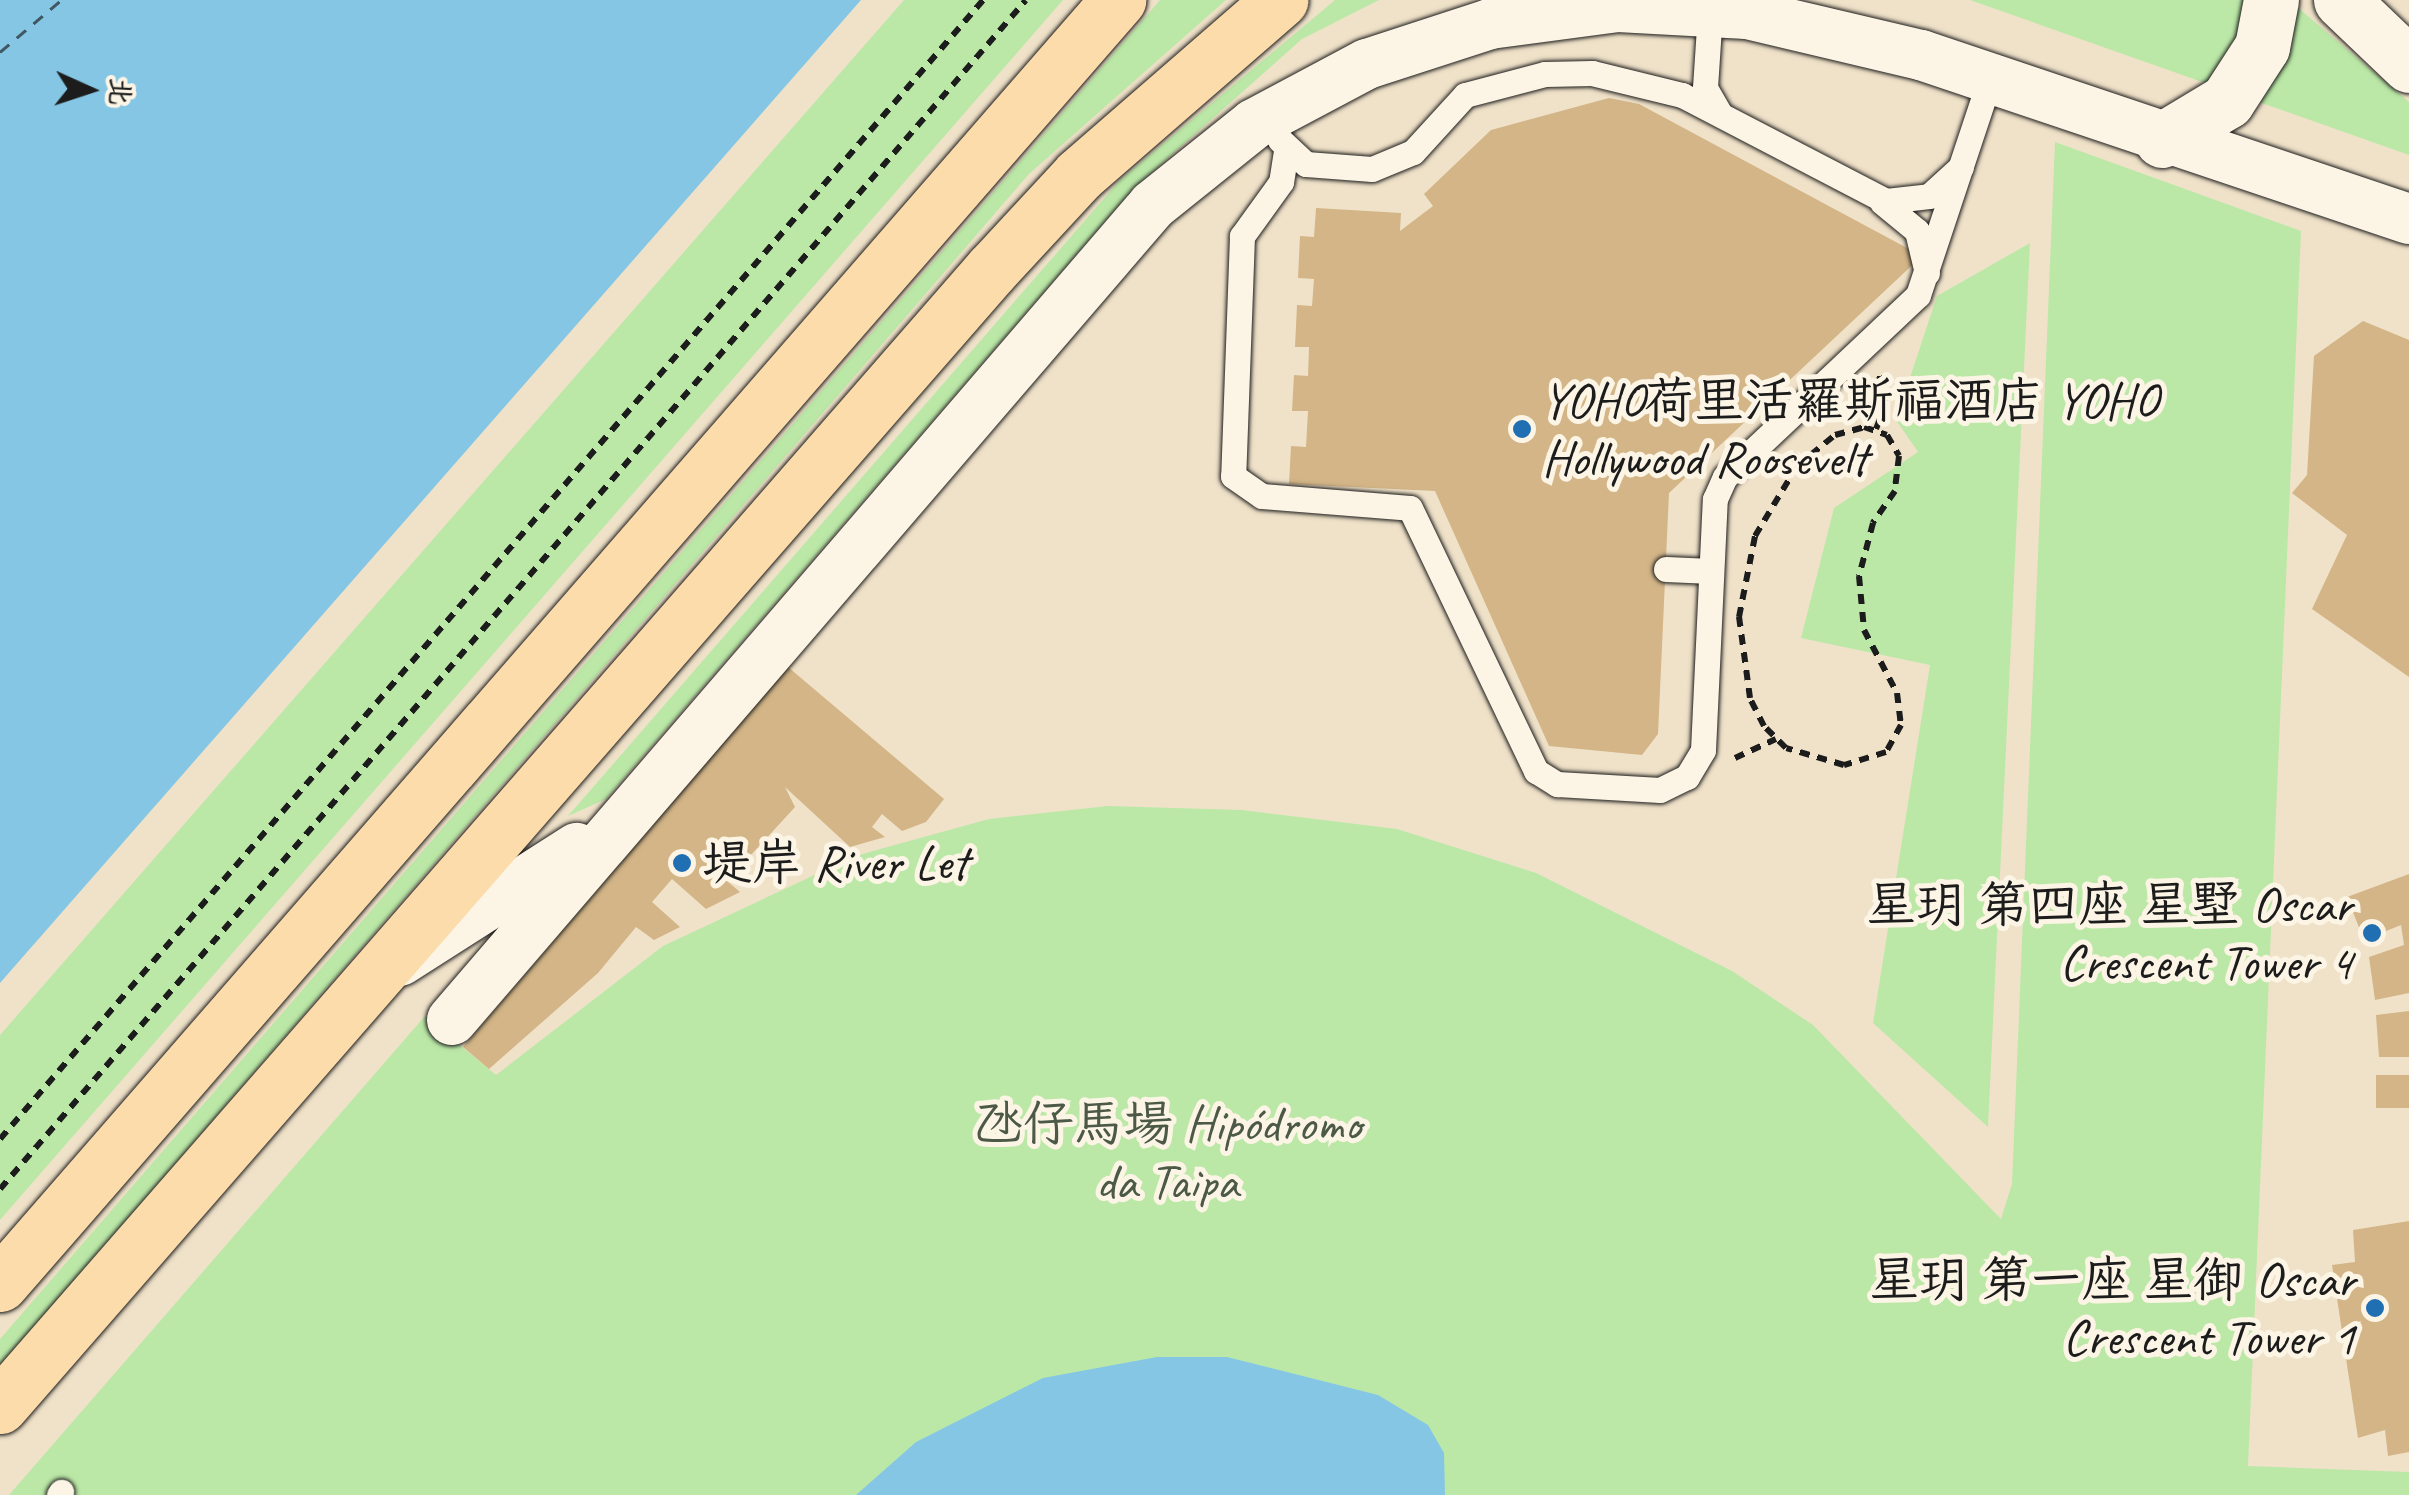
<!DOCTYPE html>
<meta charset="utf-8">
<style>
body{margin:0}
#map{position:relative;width:2409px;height:1495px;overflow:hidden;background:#f0e2c9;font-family:Caveat,"LXGW WenKai TC",sans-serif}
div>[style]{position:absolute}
.green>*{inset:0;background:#bbe8a7}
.water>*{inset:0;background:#85c6e5}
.ferry>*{height:2.5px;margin-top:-1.25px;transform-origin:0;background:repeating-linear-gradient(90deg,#415862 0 12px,transparent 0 22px)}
.building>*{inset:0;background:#d3b587;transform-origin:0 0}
.path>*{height:6px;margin-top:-3px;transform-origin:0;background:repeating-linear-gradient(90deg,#1c1c1c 0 10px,transparent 0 18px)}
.roads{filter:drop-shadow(0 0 2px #1c1c1c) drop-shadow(0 0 2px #1c1c1c)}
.service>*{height:25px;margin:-12.5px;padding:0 12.5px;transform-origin:12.5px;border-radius:12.5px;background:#fcf5e5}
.minor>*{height:50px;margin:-25px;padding:0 25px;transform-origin:25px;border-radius:25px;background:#fcf5e5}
.secondary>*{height:55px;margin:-27.5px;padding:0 27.5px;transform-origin:27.5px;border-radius:27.5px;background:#fcf5e5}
.primary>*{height:55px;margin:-27.5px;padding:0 27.5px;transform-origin:27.5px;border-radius:27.5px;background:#fddcac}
.dots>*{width:28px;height:28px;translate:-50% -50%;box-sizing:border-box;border:5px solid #fcf5e5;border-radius:50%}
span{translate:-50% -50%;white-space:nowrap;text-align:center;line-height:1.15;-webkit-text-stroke:10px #fcf5e5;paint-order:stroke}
.poi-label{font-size:50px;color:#1c1c1c}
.left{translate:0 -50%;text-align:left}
.right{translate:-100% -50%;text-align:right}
.park-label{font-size:50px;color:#4c5946}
.north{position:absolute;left:40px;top:40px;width:100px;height:100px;-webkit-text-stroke:8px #fcf5e5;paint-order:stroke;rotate:93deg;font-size:28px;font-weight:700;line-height:40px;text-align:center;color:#1c1c1c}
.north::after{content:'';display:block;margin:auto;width:35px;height:45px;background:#1c1c1c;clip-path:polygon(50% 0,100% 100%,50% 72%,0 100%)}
</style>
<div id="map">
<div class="green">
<div style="clip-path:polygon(904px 0,1063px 0,0 1220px,0 1035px)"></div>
<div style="clip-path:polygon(1160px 0,1226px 0,1029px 174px,0 1367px,0 1339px)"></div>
<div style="clip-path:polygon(1335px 0,1379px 0,1302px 39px,1132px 190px,606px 799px,568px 816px,1120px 180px)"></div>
<div style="clip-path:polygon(1970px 0,2289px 0,2409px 102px,2409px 155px)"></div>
<div style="clip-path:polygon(2055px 142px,2301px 231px,2248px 1466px,2409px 1472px,2409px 1495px,9px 1495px,425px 1016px,496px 1075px,663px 946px,855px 856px,989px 819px,1108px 806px,1242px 810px,1397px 829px,1536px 873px,1732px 971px,1813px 1025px,2001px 1219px,2012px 1184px)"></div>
<div style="clip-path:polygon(2030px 243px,1988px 1127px,1873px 1023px,1930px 665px,1801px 638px,1834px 508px,1918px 452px,1896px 420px,1937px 296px)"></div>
</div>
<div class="water">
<div style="clip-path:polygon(0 0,861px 0,0 983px)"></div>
<div style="clip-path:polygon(1157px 1357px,1227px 1357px,1378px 1395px,1428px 1425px,1444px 1453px,1445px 1495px,856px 1495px,916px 1442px,1043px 1378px)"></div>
</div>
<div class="ferry">
<div style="left:0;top:52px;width:80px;rotate:-40.4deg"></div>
</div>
<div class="building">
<div style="clip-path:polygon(1609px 98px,1639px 104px,1922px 256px,1669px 493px,1658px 734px,1642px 755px,1549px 746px,1435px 491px,1289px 484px,1291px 446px,1306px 447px,1308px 411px,1292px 411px,1294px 375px,1308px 376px,1309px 347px,1295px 347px,1297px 305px,1312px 306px,1314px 279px,1298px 278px,1300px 236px,1314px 237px,1316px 208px,1401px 213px,1400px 231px,1433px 206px,1424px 194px,1491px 130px)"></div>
<div style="clip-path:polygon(2363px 321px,2409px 340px,2409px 677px,2312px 609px,2347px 535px,2292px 493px,2307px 475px,2314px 356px)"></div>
<div style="clip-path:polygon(788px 667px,944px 799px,926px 822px,902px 831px,882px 814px,872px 827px,885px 837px,850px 847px,785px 787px,795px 807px,727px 881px,740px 892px,706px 909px,672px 879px,652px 902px,680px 927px,654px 940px,636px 927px,598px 973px,489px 1069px,463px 1047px)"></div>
<div style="clip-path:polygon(2409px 874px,2409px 993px,2375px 1000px,2369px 957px,2404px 945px,2401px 925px,2364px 940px,2347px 897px)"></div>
<div style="clip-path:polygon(2409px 1011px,2409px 1057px,2379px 1057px,2376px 1015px)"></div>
<div style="left:2376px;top:1075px;width:33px;height:33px"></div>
<div style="clip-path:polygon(2409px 1221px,2409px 1452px,2388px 1456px,2385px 1430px,2358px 1438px,2332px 1265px,2355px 1262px,2353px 1230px)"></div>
</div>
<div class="path">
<div style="left:1864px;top:427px;width:24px;rotate:19deg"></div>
<div style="left:1887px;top:435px;width:24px;rotate:60deg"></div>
<div style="left:1899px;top:456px;width:35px;rotate:97deg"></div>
<div style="left:1895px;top:491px;width:39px;rotate:125deg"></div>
<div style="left:1873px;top:523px;width:55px;rotate:104.8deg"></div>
<div style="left:1859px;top:576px;width:54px;rotate:84.7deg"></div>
<div style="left:1864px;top:630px;width:71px;rotate:62.4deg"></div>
<div style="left:1897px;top:693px;width:32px;rotate:83deg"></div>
<div style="left:1901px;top:725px;width:31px;rotate:119deg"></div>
<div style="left:1886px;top:752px;width:44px;rotate:162.8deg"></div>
<div style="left:1844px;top:765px;width:60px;rotate:-163.7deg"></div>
<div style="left:1786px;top:748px;width:31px;rotate:-135deg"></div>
<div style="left:1764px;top:726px;width:31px;rotate:-117deg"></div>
<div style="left:1750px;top:698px;width:82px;rotate:-97.7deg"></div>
<div style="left:1739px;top:617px;width:83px;rotate:-78.8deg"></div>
<div style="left:1755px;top:536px;width:82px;rotate:-59deg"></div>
<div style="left:1797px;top:466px;width:49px;rotate:-39.2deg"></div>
<div style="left:1835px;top:435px;width:30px;rotate:-15deg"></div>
<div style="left:1876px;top:429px;width:28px;rotate:-69deg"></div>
<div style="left:1886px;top:403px;width:30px;rotate:-104deg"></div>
<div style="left:1735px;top:758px;width:45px;rotate:-24.9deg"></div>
<div style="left:0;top:1139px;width:1505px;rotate:-49.2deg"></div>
<div style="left:0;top:1189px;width:1570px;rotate:-49.21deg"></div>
</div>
<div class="roads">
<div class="service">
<div style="left:1710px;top:12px;width:76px;rotate:93.8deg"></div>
<div style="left:1705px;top:88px;width:30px;rotate:60deg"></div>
<div style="left:1280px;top:140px;width:35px;rotate:43deg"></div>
<div style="left:1306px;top:164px;width:66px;rotate:4.3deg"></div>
<div style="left:1372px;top:169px;width:44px;rotate:-22.5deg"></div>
<div style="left:1413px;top:152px;width:77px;rotate:-47.6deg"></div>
<div style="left:1465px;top:95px;width:83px;rotate:-14.7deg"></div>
<div style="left:1545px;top:74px;width:47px;rotate:-1.2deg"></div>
<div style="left:1592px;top:73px;width:93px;rotate:13.7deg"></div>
<div style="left:1682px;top:95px;width:230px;rotate:27.5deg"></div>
<div style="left:1886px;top:201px;width:43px;rotate:-6.6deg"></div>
<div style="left:1929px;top:196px;width:43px;rotate:-42.2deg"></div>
<div style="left:1286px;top:151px;width:31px;rotate:99deg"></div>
<div style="left:1281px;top:182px;width:67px;rotate:125.8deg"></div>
<div style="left:1242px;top:236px;width:240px;rotate:92.1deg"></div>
<div style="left:1233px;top:476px;width:35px;rotate:35deg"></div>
<div style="left:1262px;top:496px;width:148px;rotate:4.6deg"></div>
<div style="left:1410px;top:508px;width:292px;rotate:64.4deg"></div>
<div style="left:1536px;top:771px;width:25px;rotate:32deg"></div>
<div style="left:1557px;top:784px;width:103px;rotate:3.3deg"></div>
<div style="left:1660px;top:790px;width:30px;rotate:-26deg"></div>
<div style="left:1687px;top:777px;width:31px;rotate:-59deg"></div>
<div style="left:1703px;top:750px;width:251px;rotate:-87.3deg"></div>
<div style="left:1715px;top:499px;width:24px;rotate:-66deg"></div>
<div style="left:1725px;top:477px;width:265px;rotate:-43.3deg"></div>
<div style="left:1918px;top:295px;width:228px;rotate:-71.6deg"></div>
<div style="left:1882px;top:202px;width:45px;rotate:39.6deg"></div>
<div style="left:1917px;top:231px;width:43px;rotate:76.6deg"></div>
<div style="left:1666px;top:569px;width:45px;rotate:2.5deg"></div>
<div style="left:59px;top:1495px;width:4px;rotate:-56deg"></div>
</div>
<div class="minor">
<div style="left:400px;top:961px;width:210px;rotate:-32.6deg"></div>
<div style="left:452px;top:1020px;width:1075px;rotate:-49.3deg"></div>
<div style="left:1153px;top:205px;width:129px;rotate:-38.7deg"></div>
<div style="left:1254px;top:124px;width:128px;rotate:-28deg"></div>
<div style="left:1367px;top:64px;width:129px;rotate:-18deg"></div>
<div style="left:1490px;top:24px;width:129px;rotate:-7.6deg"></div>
<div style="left:1618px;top:7px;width:129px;rotate:3.1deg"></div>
<div style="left:1747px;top:14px;width:179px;rotate:13.3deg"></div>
<div style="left:1921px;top:55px;width:515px;rotate:18.58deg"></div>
</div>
<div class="secondary">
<div style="left:2341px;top:0;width:94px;rotate:43.7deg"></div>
<div style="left:2162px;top:140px;width:76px;rotate:-31deg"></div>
<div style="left:2227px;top:101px;width:64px;rotate:-57.1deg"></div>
<div style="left:2262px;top:47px;width:48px;rotate:-79.2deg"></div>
</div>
<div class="primary">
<div style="left:0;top:1284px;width:1703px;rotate:-48.95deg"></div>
<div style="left:0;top:1406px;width:1508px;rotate:-48.9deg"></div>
<div style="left:991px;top:270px;width:129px;rotate:-47.2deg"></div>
<div style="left:1079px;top:175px;width:267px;rotate:-41deg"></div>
</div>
</div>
<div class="dots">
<div style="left:1522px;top:429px;background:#1f6fb2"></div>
<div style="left:682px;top:863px;background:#1f6fb2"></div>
<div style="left:2372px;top:933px;background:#1f6fb2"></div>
<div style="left:2375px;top:1308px;background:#1f6fb2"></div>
</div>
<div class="poi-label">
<span class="left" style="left:1542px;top:429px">YOHO荷里活羅斯福酒店 YOHO<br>Hollywood Roosevelt</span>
<span class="left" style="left:702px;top:863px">堤岸 River Let</span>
<span class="right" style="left:2352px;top:933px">星玥 第四座 星墅 Oscar<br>Crescent Tower 4</span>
<span class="right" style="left:2355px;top:1308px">星玥 第一座 星御 Oscar<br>Crescent Tower 1</span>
</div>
<div class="park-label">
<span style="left:1167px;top:1152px">氹仔馬場 Hipódromo<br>da Taipa</span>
</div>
<div class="north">北</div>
</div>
